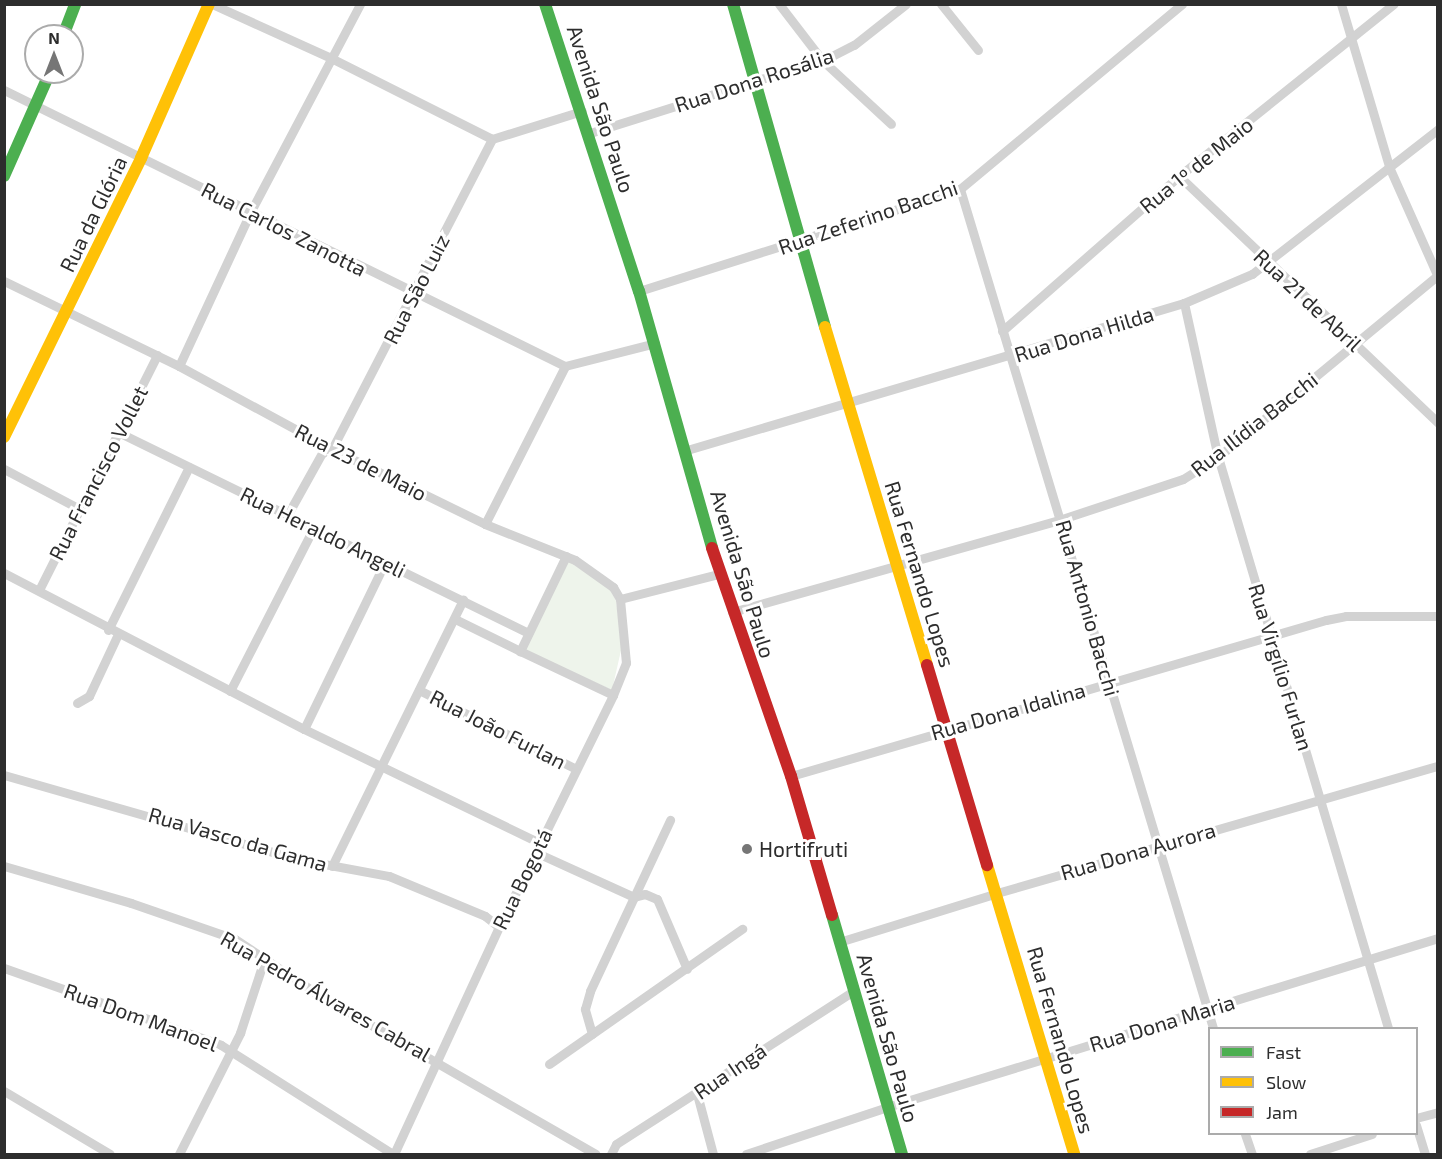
<!DOCTYPE html>
<meta charset="utf-8">
<style>
body{margin:0}
#map{position:relative;width:1442px;height:1159px;overflow:hidden;background:#fff;font-family:"Exo 2",sans-serif}
div>[style]{position:absolute}
.green>*{inset:0;background:#eef4eb}
.street>*{height:9px;margin:-4.5px;padding:0 4.5px;transform-origin:4.5px;border-radius:4.5px;background:#d2d2d2}
.fast>*{height:12px;margin:-6px;padding:0 6px;transform-origin:6px;border-radius:6px;background:#4caf50}
.slow>*{height:12px;margin:-6px;padding:0 6px;transform-origin:6px;border-radius:6px;background:#ffc107}
.jam>*{height:12px;margin:-6px;padding:0 6px;transform-origin:6px;border-radius:6px;background:#c62828}
.dots>*{width:16px;height:16px;translate:-50% -50%;box-sizing:border-box;border:3px solid #fff;border-radius:50%}
span{translate:-50% -50%;white-space:nowrap;text-align:center;line-height:1.15;-webkit-text-stroke:6px #fff;paint-order:stroke}
.street-label{font-size:21px;color:#2d2d2d}
.poi-label{font-size:21px;color:#2d2d2d}
.left{translate:0 -50%;text-align:left}
.frame{position:absolute;inset:0;border:6px solid #2d2d2d;pointer-events:none}
.legend{position:absolute;left:1208px;top:1027px;width:210px;height:108px;box-sizing:border-box;background:#fff;border:2px solid #ababab;margin:0;padding:8px 10px;list-style:none;font-size:18px;color:#2d2d2d}
.legend li{display:flex;align-items:center;gap:12px;height:30px}
.legend b{width:30px;border:2px solid #ababab}
.north{position:absolute;left:24px;top:24px;width:60px;height:60px;box-sizing:border-box;background:#fff;border:2px solid #ababab;border-radius:50%;rotate:0deg;font-size:16px;font-weight:700;line-height:24px;text-align:center;color:#2d2d2d}
.north::after{content:'';display:block;margin:auto;width:21px;height:27px;background:#767676;clip-path:polygon(50% 0,100% 100%,50% 72%,0 100%)}
</style>
<div id="map">
<div class="green">
<div style="clip-path:polygon(567px 560px,610px 589px,616px 601px,622px 646px,612px 690px,524px 650px)"></div>
</div>
<div class="street">
<div style="left:212px;top:4px;width:131px;rotate:24.4deg"></div>
<div style="left:331px;top:58px;width:180px;rotate:26.7deg"></div>
<div style="left:779px;top:4px;width:71px;rotate:52.5deg"></div>
<div style="left:822px;top:60px;width:94px;rotate:42.8deg"></div>
<div style="left:941px;top:4px;width:59px;rotate:51.2deg"></div>
<div style="left:1341px;top:4px;width:172px;rotate:73.5deg"></div>
<div style="left:1390px;top:169px;width:118px;rotate:66deg"></div>
<div style="left:4px;top:90px;width:625px;rotate:26.2deg"></div>
<div style="left:590px;top:133px;width:250px;rotate:-17.5deg"></div>
<div style="left:828px;top:58px;width:29px;rotate:-27deg"></div>
<div style="left:854px;top:45px;width:66px;rotate:-38.3deg"></div>
<div style="left:1179px;top:176px;width:358px;rotate:43.6deg"></div>
<div style="left:960px;top:189px;width:876px;rotate:73.22deg"></div>
<div style="left:4px;top:281px;width:195px;rotate:25.9deg"></div>
<div style="left:179px;top:366px;width:174px;rotate:28.5deg"></div>
<div style="left:332px;top:449px;width:170px;rotate:26.1deg"></div>
<div style="left:485px;top:524px;width:97px;rotate:21.8deg"></div>
<div style="left:575px;top:560px;width:47px;rotate:35.4deg"></div>
<div style="left:613px;top:587px;width:14px;rotate:60deg"></div>
<div style="left:620px;top:599px;width:102px;rotate:-14.2deg"></div>
<div style="left:639px;top:291px;width:337px;rotate:-17.6deg"></div>
<div style="left:960px;top:189px;width:289px;rotate:-39.8deg"></div>
<div style="left:1184px;top:303px;width:158px;rotate:77.6deg"></div>
<div style="left:1218px;top:457px;width:596px;rotate:73.42deg"></div>
<div style="left:1002px;top:331px;width:235px;rotate:-41.2deg"></div>
<div style="left:1179px;top:176px;width:275px;rotate:-38.7deg"></div>
<div style="left:179px;top:366px;width:171px;rotate:-65.1deg"></div>
<div style="left:251px;top:211px;width:234px;rotate:-62.2deg"></div>
<div style="left:118px;top:432px;width:457px;rotate:26.1deg"></div>
<div style="left:687px;top:450px;width:518px;rotate:-16.48deg"></div>
<div style="left:1184px;top:303px;width:74px;rotate:-23.1deg"></div>
<div style="left:1252px;top:274px;width:236px;rotate:-37.9deg"></div>
<div style="left:4px;top:469px;width:86px;rotate:27.8deg"></div>
<div style="left:288px;top:514px;width:70px;rotate:-60.9deg"></div>
<div style="left:322px;top:453px;width:11px;rotate:-22deg"></div>
<div style="left:332px;top:449px;width:349px;rotate:-62.7deg"></div>
<div style="left:492px;top:139px;width:94px;rotate:-17.3deg"></div>
<div style="left:485px;top:524px;width:177px;rotate:-63.1deg"></div>
<div style="left:565px;top:366px;width:93px;rotate:-14.3deg"></div>
<div style="left:566px;top:556px;width:106px;rotate:115.8deg"></div>
<div style="left:520px;top:651px;width:103px;rotate:25.3deg"></div>
<div style="left:4px;top:573px;width:338px;rotate:27.5deg"></div>
<div style="left:304px;top:729px;width:262px;rotate:25.8deg"></div>
<div style="left:39px;top:590px;width:263px;rotate:-63.3deg"></div>
<div style="left:732px;top:612px;width:343px;rotate:-15.7deg"></div>
<div style="left:1062px;top:519px;width:127px;rotate:-18.3deg"></div>
<div style="left:1183px;top:479px;width:41px;rotate:-32.2deg"></div>
<div style="left:1218px;top:457px;width:286px;rotate:-39.6deg"></div>
<div style="left:455px;top:619px;width:72px;rotate:26.2deg"></div>
<div style="left:108px;top:630px;width:182px;rotate:-63.6deg"></div>
<div style="left:419px;top:690px;width:176px;rotate:26.7deg"></div>
<div style="left:230px;top:691px;width:184px;rotate:-62.9deg"></div>
<div style="left:77px;top:703px;width:14px;rotate:-30deg"></div>
<div style="left:89px;top:696px;width:68px;rotate:-64.9deg"></div>
<div style="left:304px;top:729px;width:186px;rotate:-64.1deg"></div>
<div style="left:4px;top:775px;width:305px;rotate:16deg"></div>
<div style="left:297px;top:859px;width:94px;rotate:10.5deg"></div>
<div style="left:389px;top:876px;width:104px;rotate:22.6deg"></div>
<div style="left:485px;top:916px;width:18px;rotate:38deg"></div>
<div style="left:791px;top:776px;width:557px;rotate:-16.26deg"></div>
<div style="left:1326px;top:620px;width:20px;rotate:-11deg"></div>
<div style="left:1346px;top:616px;width:92px"></div>
<div style="left:535px;top:852px;width:109px;rotate:24.4deg"></div>
<div style="left:634px;top:897px;width:11px;rotate:-15deg"></div>
<div style="left:645px;top:894px;width:13px;rotate:23deg"></div>
<div style="left:657px;top:899px;width:76px;rotate:66.8deg"></div>
<div style="left:4px;top:866px;width:132px;rotate:16.2deg"></div>
<div style="left:131px;top:903px;width:110px;rotate:19.1deg"></div>
<div style="left:235px;top:939px;width:101px;rotate:33.7deg"></div>
<div style="left:319px;top:995px;width:319px;rotate:29.9deg"></div>
<div style="left:332px;top:866px;width:297px;rotate:-63.8deg"></div>
<div style="left:839px;top:942px;width:165px;rotate:-17.2deg"></div>
<div style="left:997px;top:893px;width:459px;rotate:-16.1deg"></div>
<div style="left:4px;top:968px;width:230px;rotate:19.5deg"></div>
<div style="left:221px;top:1045px;width:204px;rotate:32.4deg"></div>
<div style="left:592px;top:1034px;width:26px;rotate:-106deg"></div>
<div style="left:585px;top:1009px;width:19px;rotate:-74deg"></div>
<div style="left:590px;top:991px;width:189px;rotate:-64.9deg"></div>
<div style="left:549px;top:1064px;width:236px;rotate:-35deg"></div>
<div style="left:4px;top:1091px;width:123px;rotate:30.7deg"></div>
<div style="left:697px;top:1094px;width:62px;rotate:75.1deg"></div>
<div style="left:1416px;top:1118px;width:23px;rotate:-15deg"></div>
<div style="left:1416px;top:1125px;width:30px;rotate:73deg"></div>
<div style="left:1245px;top:1134px;width:21px;rotate:71deg"></div>
<div style="left:179px;top:1154px;width:136px;rotate:-63.2deg"></div>
<div style="left:240px;top:1033px;width:80px;rotate:-71.8deg"></div>
<div style="left:394px;top:1154px;width:250px;rotate:-65.2deg"></div>
<div style="left:499px;top:927px;width:258px;rotate:-63.8deg"></div>
<div style="left:613px;top:695px;width:35px;rotate:-68deg"></div>
<div style="left:626px;top:663px;width:64px;rotate:-95.4deg"></div>
<div style="left:611px;top:1154px;width:11px;rotate:-63deg"></div>
<div style="left:616px;top:1144px;width:282px;rotate:-32.8deg"></div>
<div style="left:746px;top:1154px;width:149px;rotate:-18.4deg"></div>
<div style="left:887px;top:1107px;width:576px;rotate:-17.05deg"></div>
<div style="left:1310px;top:1154px;width:65px;rotate:-17.9deg"></div>
</div>
<div class="fast">
<div style="left:545px;top:4px;width:302px;rotate:71.9deg"></div>
<div style="left:639px;top:291px;width:267px;rotate:74.1deg"></div>
<div style="left:733px;top:4px;width:336px;rotate:74.1deg"></div>
<div style="left:63px;top:36px;width:34px;rotate:-69deg"></div>
<div style="left:4px;top:176px;width:114px;rotate:-66.1deg"></div>
<div style="left:832px;top:915px;width:249px;rotate:73.7deg"></div>
</div>
<div class="slow">
<div style="left:825px;top:327px;width:353px;rotate:73.2deg"></div>
<div style="left:4px;top:437px;width:311px;rotate:-63.8deg"></div>
<div style="left:141px;top:158px;width:168px;rotate:-66.2deg"></div>
<div style="left:987px;top:865px;width:302px;rotate:73.2deg"></div>
</div>
<div class="jam">
<div style="left:712px;top:548px;width:241px;rotate:70.9deg"></div>
<div style="left:791px;top:776px;width:145px;rotate:73.6deg"></div>
<div style="left:927px;top:665px;width:209px;rotate:73.3deg"></div>
</div>
<div class="dots">
<div style="left:747px;top:849px;background:#767676"></div>
</div>
<div class="street-label">
<span style="left:754px;top:80px;rotate:-18deg">Rua Dona Rosália</span>
<span style="left:601px;top:109px;rotate:72deg">Avenida São Paulo</span>
<span style="left:1196px;top:165px;rotate:-39deg">Rua 1º de Maio</span>
<span style="left:93px;top:214px;rotate:-64deg">Rua da Glória</span>
<span style="left:868px;top:217px;rotate:-19deg">Rua Zeferino Bacchi</span>
<span style="left:284px;top:229px;rotate:27deg">Rua Carlos Zanotta</span>
<span style="left:416px;top:289px;rotate:-63deg">Rua São Luiz</span>
<span style="left:1308px;top:300px;rotate:43deg">Rua 21 de Abril</span>
<span style="left:1084px;top:334px;rotate:-17deg">Rua Dona Hilda</span>
<span style="left:1254px;top:424px;rotate:-38deg">Rua Ilídia Bacchi</span>
<span style="left:361px;top:462px;rotate:27deg">Rua 23 de Maio</span>
<span style="left:98px;top:473px;rotate:-63deg">Rua Francisco Vollet</span>
<span style="left:323px;top:532px;rotate:26deg">Rua Heraldo Angeli</span>
<span style="left:743px;top:574px;rotate:73deg">Avenida São Paulo</span>
<span style="left:920px;top:574px;rotate:73deg">Rua Fernando Lopes</span>
<span style="left:1088px;top:608px;rotate:74deg">Rua Antonio Bacchi</span>
<span style="left:1281px;top:667px;rotate:73deg">Rua Virgílio Furlan</span>
<span style="left:1008px;top:711px;rotate:-16deg">Rua Dona Idalina</span>
<span style="left:498px;top:729px;rotate:27deg">Rua João Furlan</span>
<span style="left:238px;top:839px;rotate:16deg">Rua Vasco da Gama</span>
<span style="left:1138px;top:851px;rotate:-16deg">Rua Dona Aurora</span>
<span style="left:522px;top:879px;rotate:-64deg">Rua Bogotá</span>
<span style="left:326px;top:996px;rotate:30deg">Rua Pedro Álvares Cabral</span>
<span style="left:141px;top:1017px;rotate:20deg">Rua Dom Manoel</span>
<span style="left:1162px;top:1023px;rotate:-17deg">Rua Dona Maria</span>
<span style="left:888px;top:1038px;rotate:74deg">Avenida São Paulo</span>
<span style="left:1061px;top:1040px;rotate:74deg">Rua Fernando Lopes</span>
<span style="left:730px;top:1071px;rotate:-34deg">Rua Ingá</span>
</div>
<div class="poi-label">
<span class="left" style="left:759px;top:849px">Hortifruti</span>
</div>
<div class="frame"></div>
<ul class="legend">
<li><b style="height:8px;background:#4caf50"></b>Fast</li>
<li><b style="height:8px;background:#ffc107"></b>Slow</li>
<li><b style="height:8px;background:#c62828"></b>Jam</li>
</ul>
<div class="north">N</div>
</div>
